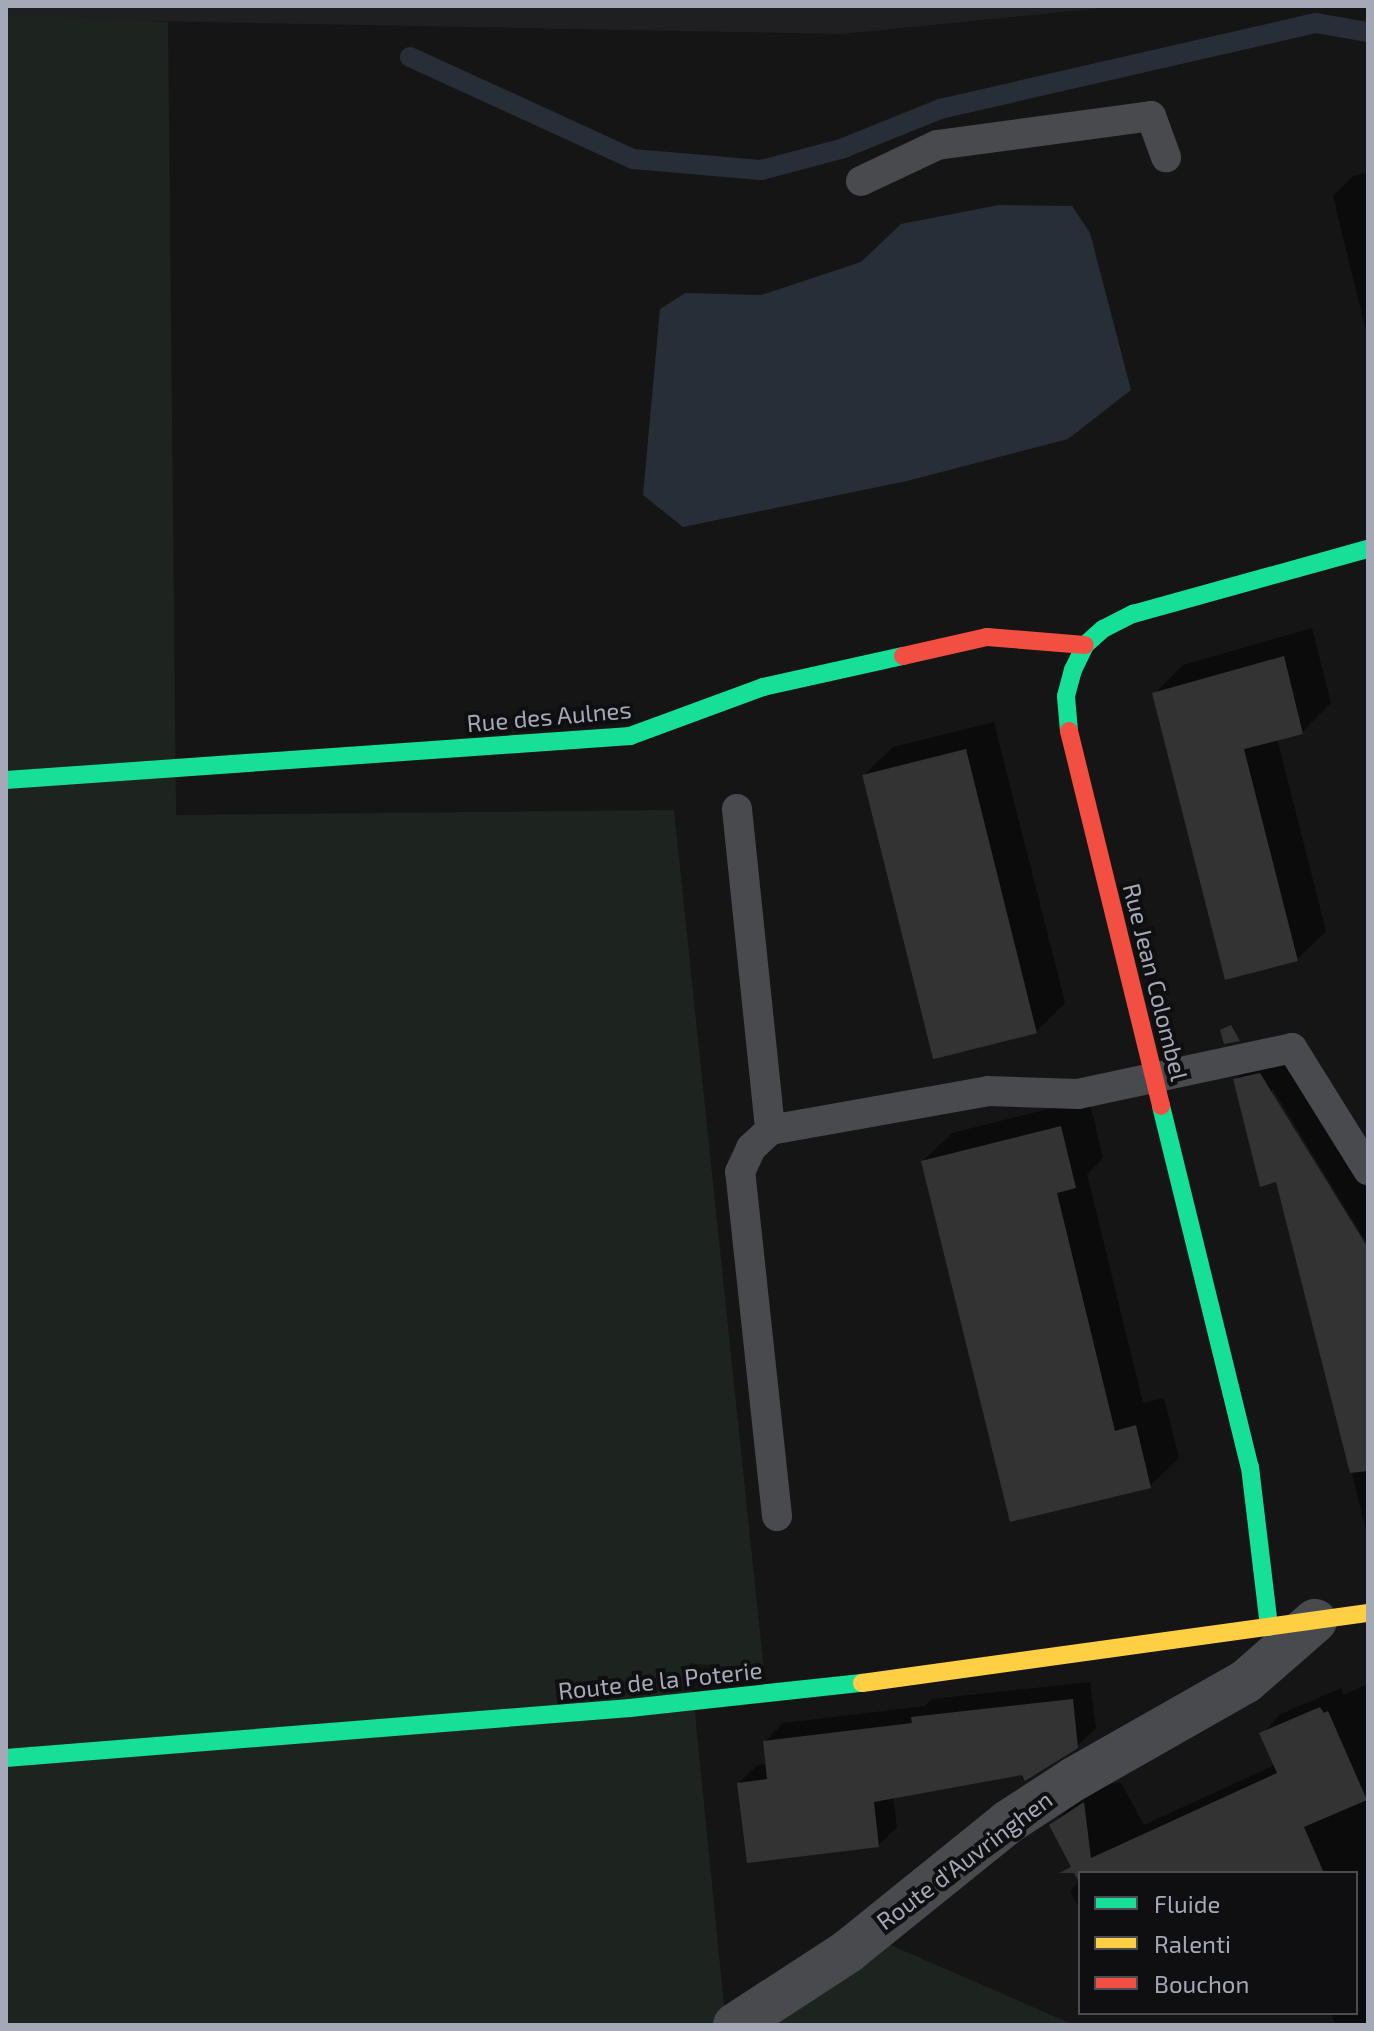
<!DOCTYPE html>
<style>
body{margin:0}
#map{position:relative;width:1374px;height:2031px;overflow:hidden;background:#151515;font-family:"Exo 2",sans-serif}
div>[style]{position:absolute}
.built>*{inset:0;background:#1f1f21}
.green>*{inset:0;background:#1d241f}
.water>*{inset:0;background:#282e37}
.shadow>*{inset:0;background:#0007}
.stream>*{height:20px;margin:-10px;padding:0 10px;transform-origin:10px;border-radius:10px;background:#282e37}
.building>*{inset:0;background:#333334;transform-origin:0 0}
.lane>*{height:30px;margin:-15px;padding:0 15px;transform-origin:15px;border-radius:15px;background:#494a4e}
.street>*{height:44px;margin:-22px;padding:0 22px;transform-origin:22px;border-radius:22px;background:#494a4e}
.fast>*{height:18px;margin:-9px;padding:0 9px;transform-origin:9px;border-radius:9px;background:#16e098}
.slow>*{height:18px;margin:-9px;padding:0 9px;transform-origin:9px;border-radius:9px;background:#ffcf43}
.jam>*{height:18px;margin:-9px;padding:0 9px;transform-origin:9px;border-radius:9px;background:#f24e42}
span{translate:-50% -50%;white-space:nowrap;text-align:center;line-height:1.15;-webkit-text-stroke:8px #0f0f11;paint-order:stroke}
.street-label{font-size:24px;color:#a5a8b7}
.frame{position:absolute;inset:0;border:8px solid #a5a8b7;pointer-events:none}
.legend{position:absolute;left:1078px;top:1871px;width:280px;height:144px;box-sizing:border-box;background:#0f0f11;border:2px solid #4b4c53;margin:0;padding:10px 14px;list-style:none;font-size:24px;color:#a5a8b7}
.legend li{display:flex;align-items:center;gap:16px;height:40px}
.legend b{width:40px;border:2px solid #4b4c53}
</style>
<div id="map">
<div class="built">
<div style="clip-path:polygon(6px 6px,1123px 6px,841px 34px,91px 20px,6px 14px)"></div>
</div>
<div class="green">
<div style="clip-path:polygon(6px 14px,168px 22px,176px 815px,674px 810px,764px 1671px,690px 1663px,726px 2025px,6px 2025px)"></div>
<div style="clip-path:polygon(888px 1944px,1074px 2025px,769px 2025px)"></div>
</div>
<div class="water">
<div style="clip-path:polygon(999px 205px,1072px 206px,1090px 233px,1131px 390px,1068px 439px,907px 481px,683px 527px,643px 495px,660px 309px,685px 293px,761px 295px,861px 262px,901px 224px)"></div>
</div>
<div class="shadow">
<div style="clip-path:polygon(1368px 172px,1368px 339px,1333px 196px,1353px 176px)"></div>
<div style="clip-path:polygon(1312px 628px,1331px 703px,1302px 732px,1277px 738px,1326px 931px,1297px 959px,1154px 694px,1183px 665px)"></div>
<div style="clip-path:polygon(994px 722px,1065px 1003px,1037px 1031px,864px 775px,893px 747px)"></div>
<div style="clip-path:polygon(1289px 1046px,1368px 1174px,1368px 1245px,1272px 1088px,1272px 1096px,1368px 1252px,1368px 1538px,1278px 1180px,1235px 1080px,1263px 1051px)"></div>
<div style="clip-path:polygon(1089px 1099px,1103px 1158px,1087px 1174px,1143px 1403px,1164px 1398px,1179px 1458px,1150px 1486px,923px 1161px,952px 1133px)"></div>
<div style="clip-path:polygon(1090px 1682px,1096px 1728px,1077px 1746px,1023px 1773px,893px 1797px,897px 1827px,879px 1845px,739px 1783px,757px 1765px,768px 1764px,765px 1741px,783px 1723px,925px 1706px,932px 1699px)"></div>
<div style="clip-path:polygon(1368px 1684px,1368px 2025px,1336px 2025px,1330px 2013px,1356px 2013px,1356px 1873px,1080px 1873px,1080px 1880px,1051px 1826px,1071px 1806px,1106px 1783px,1121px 1783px,1144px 1825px,1275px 1765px,1262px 1734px,1281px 1714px,1341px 1688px,1344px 1695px)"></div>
<div style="clip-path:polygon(1080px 1881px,1080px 1909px,1070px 1891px)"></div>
</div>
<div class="stream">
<div style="left:410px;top:57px;width:245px;rotate:24.6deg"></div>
<div style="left:633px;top:159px;width:128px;rotate:4.9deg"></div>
<div style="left:761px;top:170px;width:83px;rotate:-14.7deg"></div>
<div style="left:841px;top:149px;width:107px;rotate:-22deg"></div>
<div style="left:940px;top:109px;width:386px;rotate:-12.9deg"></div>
<div style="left:1316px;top:23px;width:53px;rotate:9.8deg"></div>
</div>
<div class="building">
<div style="clip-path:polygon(1284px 656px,1303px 734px,1244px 749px,1298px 961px,1225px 980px,1152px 693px)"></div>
<div style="left:966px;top:749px;width:293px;height:107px;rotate:76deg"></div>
<div style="clip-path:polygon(1231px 1025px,1240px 1041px,1224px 1044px,1220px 1030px)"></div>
<div style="clip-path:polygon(1260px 1073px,1368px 1248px,1368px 1471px,1350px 1473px,1276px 1182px,1260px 1187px,1233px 1079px)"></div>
<div style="clip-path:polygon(1061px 1126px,1076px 1188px,1057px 1193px,1115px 1431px,1136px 1425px,1151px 1488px,1010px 1522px,921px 1161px)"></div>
<div style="clip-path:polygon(1073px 1699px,1078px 1748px,1025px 1781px,1022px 1775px,874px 1802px,879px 1847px,747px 1863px,737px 1783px,767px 1779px,763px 1741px,912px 1723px,911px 1717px)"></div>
<div style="clip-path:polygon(1320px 1707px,1324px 1713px,1328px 1711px,1367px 1800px,1304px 1827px,1324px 1873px,1080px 1873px,1080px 1884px,1074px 1873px,1059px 1873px,1071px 1867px,1049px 1825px,1084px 1802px,1091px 1858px,1277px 1773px,1259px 1733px)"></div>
</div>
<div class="lane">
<div style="left:861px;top:181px;width:84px;rotate:-25.3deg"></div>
<div style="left:937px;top:145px;width:216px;rotate:-7.7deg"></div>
<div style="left:1151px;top:116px;width:44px;rotate:69.9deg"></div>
<div style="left:737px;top:809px;width:323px;rotate:84.1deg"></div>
<div style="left:777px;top:1516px;width:346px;rotate:-96.1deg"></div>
<div style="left:740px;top:1172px;width:26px;rotate:-65deg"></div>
<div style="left:751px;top:1148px;width:26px;rotate:-43deg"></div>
<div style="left:770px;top:1130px;width:221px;rotate:-10.1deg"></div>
<div style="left:988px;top:1091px;width:90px;rotate:1.9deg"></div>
<div style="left:1078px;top:1094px;width:219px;rotate:-12.1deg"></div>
<div style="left:1292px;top:1048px;width:144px;rotate:58.1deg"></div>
</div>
<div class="street">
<div style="left:735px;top:2025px;width:134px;rotate:-33.1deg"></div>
<div style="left:847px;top:1952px;width:207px;rotate:-38.9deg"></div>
<div style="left:1008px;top:1822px;width:79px;rotate:-33.1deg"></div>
<div style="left:1074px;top:1779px;width:197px;rotate:-29.6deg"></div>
<div style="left:1245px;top:1682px;width:93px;rotate:-41.1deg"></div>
</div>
<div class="fast">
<div style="left:1069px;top:731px;width:35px;rotate:-95deg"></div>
<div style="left:1066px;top:696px;width:27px;rotate:-75deg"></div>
<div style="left:1073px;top:670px;width:28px;rotate:-64deg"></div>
<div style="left:1085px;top:645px;width:24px;rotate:-42deg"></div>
<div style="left:1103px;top:629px;width:34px;rotate:-27deg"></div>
<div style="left:1133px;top:614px;width:244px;rotate:-15.5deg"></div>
<div style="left:6px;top:780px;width:626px;rotate:-4.03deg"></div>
<div style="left:630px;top:736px;width:142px;rotate:-20.2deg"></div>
<div style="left:763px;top:687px;width:143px;rotate:-12.5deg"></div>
<div style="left:1161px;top:1106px;width:372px;rotate:76.2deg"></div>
<div style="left:1250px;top:1467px;width:161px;rotate:83.2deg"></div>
<div style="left:6px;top:1758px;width:626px;rotate:-4.58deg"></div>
<div style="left:630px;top:1708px;width:233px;rotate:-6.2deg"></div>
</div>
<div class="slow">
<div style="left:862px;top:1683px;width:511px;rotate:-7.88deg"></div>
</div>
<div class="jam">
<div style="left:903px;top:656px;width:86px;rotate:-12.7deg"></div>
<div style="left:987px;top:637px;width:98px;rotate:4.7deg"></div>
<div style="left:1069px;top:731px;width:386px;rotate:76.2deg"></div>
</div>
<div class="street-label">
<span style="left:549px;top:716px;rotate:-5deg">Rue des Aulnes</span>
<span style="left:1156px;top:982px;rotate:76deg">Rue Jean Colombel</span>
<span style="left:660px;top:1680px;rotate:-6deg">Route de la Poterie</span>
<span style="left:964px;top:1860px;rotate:-37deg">Route d'Auvringhen</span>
</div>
<div class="frame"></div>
<ul class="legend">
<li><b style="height:10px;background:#16e098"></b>Fluide</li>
<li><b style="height:10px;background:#ffcf43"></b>Ralenti</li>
<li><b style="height:10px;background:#f24e42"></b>Bouchon</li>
</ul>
</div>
